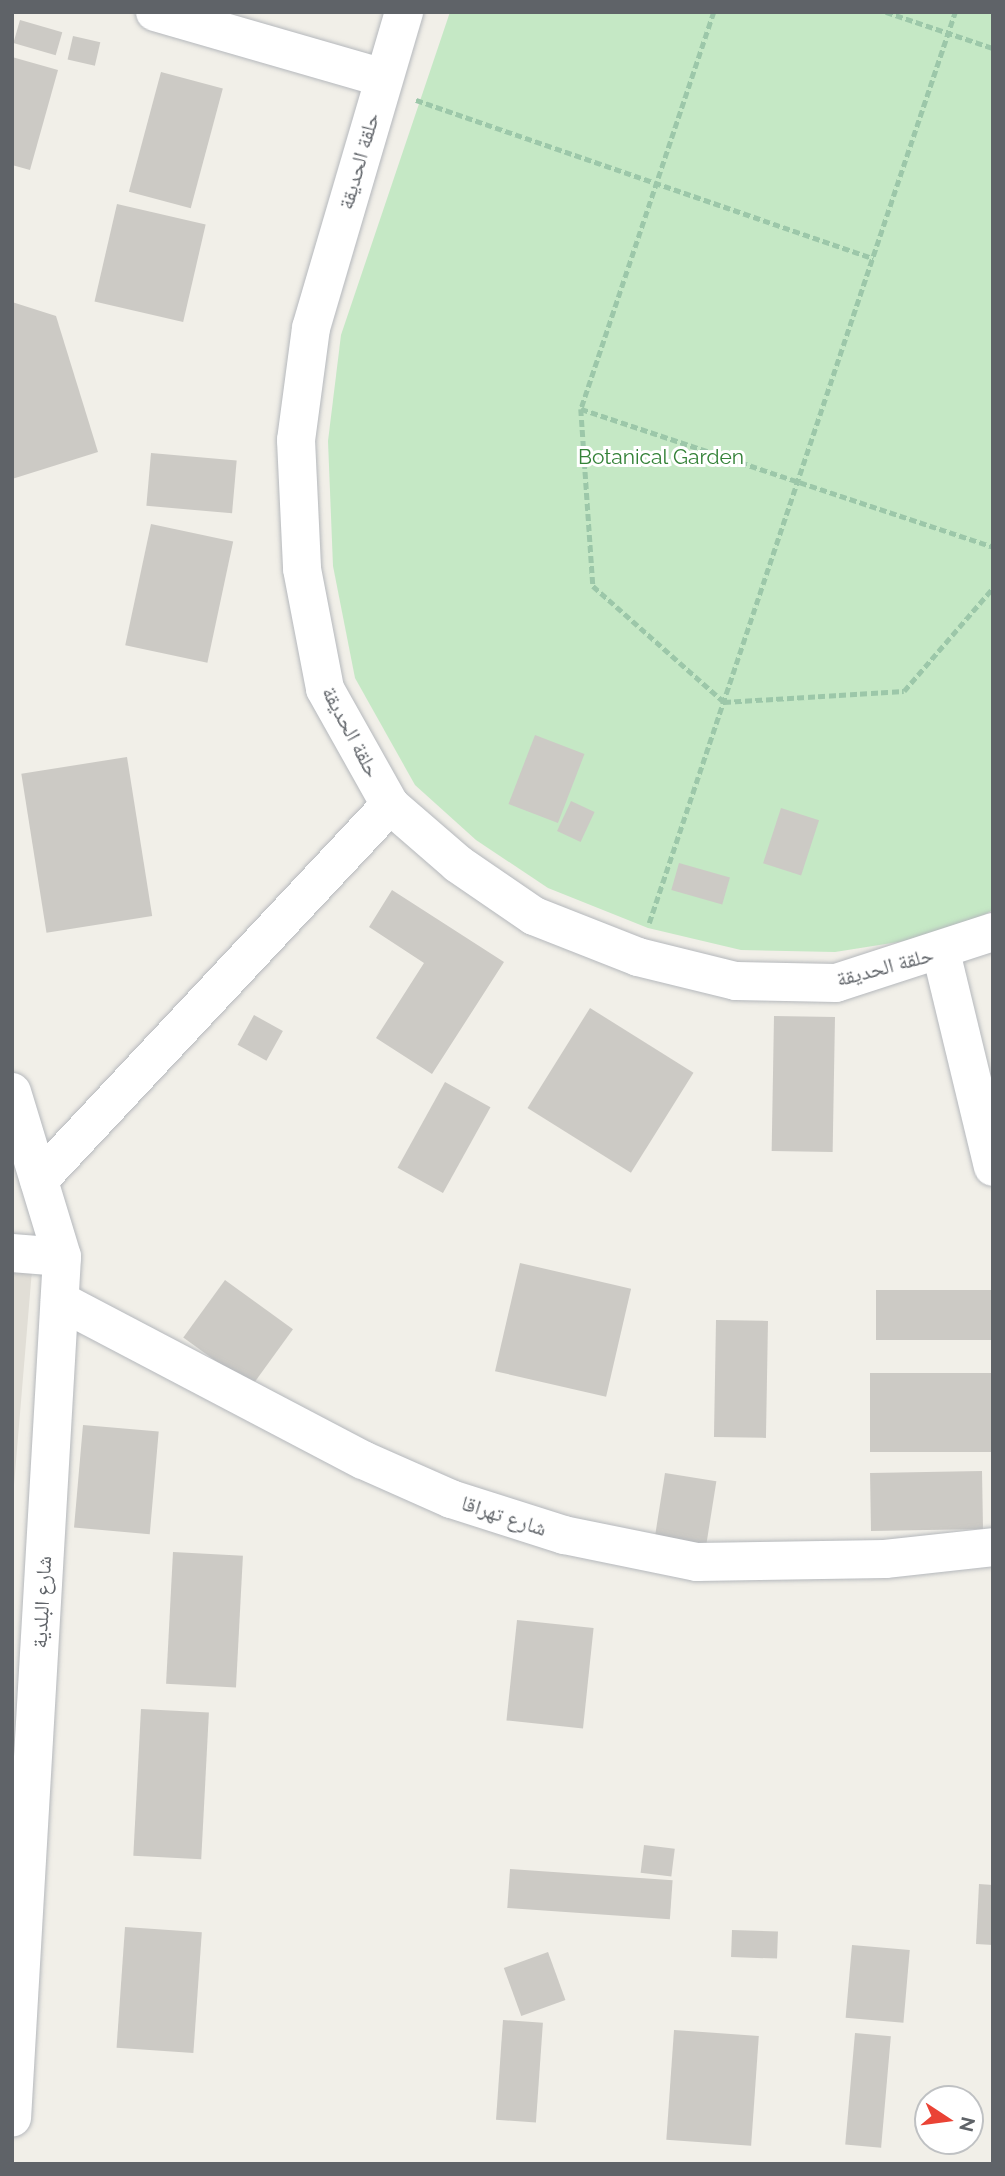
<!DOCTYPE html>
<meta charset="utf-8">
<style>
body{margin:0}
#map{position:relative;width:1005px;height:2176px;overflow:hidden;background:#f1efe8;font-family:Raleway,"Noto Naskh Arabic",sans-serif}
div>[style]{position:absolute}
.education>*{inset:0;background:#e1ded6}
.green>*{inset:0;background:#c5e8c5}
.building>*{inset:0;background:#cccac5;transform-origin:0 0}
.path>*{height:4.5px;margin-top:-2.25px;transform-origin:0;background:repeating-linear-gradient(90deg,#9cc7a9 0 7px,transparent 0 10.5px)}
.roads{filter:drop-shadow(0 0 2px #b5b8bc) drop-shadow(0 0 2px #b5b8bc)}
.street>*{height:38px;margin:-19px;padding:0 19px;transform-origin:19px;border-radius:19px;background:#fff}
.secondary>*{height:38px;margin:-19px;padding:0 19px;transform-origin:19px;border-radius:19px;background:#fff}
span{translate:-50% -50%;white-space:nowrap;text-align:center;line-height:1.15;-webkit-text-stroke:6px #fff;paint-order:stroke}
.street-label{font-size:21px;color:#5f6368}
.park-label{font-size:21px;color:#348238}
.frame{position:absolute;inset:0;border:14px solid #5f6368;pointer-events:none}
.north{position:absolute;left:914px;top:2085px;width:70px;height:70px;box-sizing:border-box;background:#fff;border:2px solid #bfc1c3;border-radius:50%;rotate:103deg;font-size:19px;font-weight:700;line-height:28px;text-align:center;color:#5f6368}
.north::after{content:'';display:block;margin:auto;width:24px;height:32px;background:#ea4335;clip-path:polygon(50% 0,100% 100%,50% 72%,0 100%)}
</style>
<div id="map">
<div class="education">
<div style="clip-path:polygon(12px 1268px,32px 1270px,12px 1509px)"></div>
</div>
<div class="green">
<div style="clip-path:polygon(450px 12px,993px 12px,993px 910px,949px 934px,835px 952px,741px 950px,648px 928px,548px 888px,476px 840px,415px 785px,355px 678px,333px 566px,328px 441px,341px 335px)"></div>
</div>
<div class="building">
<div style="left:20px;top:20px;width:44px;height:24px;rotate:16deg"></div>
<div style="left:73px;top:36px;width:28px;height:24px;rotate:13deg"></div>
<div style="clip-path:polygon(12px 57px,58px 70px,30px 170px,12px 165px)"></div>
<div style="left:161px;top:72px;width:64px;height:124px;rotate:15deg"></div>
<div style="left:117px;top:204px;width:91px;height:100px;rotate:13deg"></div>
<div style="clip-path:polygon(12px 302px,56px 316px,98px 452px,12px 479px)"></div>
<div style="left:151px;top:453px;width:86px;height:53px;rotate:5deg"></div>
<div style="left:151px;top:524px;width:84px;height:124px;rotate:12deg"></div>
<div style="left:535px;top:735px;width:53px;height:74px;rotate:21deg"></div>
<div style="left:127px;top:757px;width:161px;height:107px;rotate:81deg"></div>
<div style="left:571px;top:801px;width:26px;height:33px;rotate:25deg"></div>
<div style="left:781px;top:808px;width:40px;height:58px;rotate:18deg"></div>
<div style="left:679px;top:863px;width:53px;height:28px;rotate:16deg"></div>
<div style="clip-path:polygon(392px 890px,504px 962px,432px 1074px,376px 1038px,424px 963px,369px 927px)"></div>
<div style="left:590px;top:1008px;width:122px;height:118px;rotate:32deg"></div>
<div style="left:254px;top:1015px;width:33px;height:34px;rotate:29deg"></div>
<div style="left:774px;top:1016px;width:61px;height:135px;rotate:1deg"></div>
<div style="left:445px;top:1082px;width:52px;height:98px;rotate:29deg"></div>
<div style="left:520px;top:1263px;width:114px;height:111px;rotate:13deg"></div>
<div style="left:225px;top:1280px;width:84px;height:71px;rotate:36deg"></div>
<div style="left:993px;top:1290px;width:50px;height:117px;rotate:90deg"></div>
<div style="left:716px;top:1320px;width:52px;height:117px;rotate:1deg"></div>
<div style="left:993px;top:1373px;width:79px;height:123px;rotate:90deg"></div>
<div style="left:83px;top:1425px;width:76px;height:103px;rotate:5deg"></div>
<div style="left:982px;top:1471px;width:58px;height:112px;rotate:89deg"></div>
<div style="left:665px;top:1473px;width:52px;height:71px;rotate:9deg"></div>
<div style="left:173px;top:1552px;width:70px;height:132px;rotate:3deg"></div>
<div style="left:517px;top:1620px;width:77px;height:101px;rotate:6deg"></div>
<div style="left:141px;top:1709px;width:68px;height:147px;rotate:3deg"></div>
<div style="left:644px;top:1845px;width:31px;height:28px;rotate:7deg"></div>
<div style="left:510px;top:1869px;width:163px;height:39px;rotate:4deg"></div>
<div style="clip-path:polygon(979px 1884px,993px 1885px,993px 1945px,976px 1944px)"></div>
<div style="left:125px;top:1927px;width:77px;height:121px;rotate:4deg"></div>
<div style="left:732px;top:1930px;width:46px;height:27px;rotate:2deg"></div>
<div style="left:852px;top:1945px;width:58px;height:73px;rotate:5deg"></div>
<div style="left:548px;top:1952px;width:51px;height:47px;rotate:70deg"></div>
<div style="left:503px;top:2020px;width:40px;height:100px;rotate:4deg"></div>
<div style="left:674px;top:2030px;width:85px;height:110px;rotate:4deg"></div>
<div style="left:855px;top:2033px;width:36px;height:112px;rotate:5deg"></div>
</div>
<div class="path">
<div style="left:714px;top:12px;width:419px;rotate:108.5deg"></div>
<div style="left:581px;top:409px;width:177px;rotate:86.1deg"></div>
<div style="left:593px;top:586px;width:175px;rotate:41.5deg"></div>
<div style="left:724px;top:702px;width:180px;rotate:-3.5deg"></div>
<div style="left:904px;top:691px;width:136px;rotate:-49.2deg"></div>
<div style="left:886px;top:12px;width:113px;rotate:18.6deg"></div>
<div style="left:416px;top:100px;width:484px;rotate:19.1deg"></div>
<div style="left:581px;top:409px;width:434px;rotate:18.5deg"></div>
<div style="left:649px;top:923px;width:961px;rotate:-71.43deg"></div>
</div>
<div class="roads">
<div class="street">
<div style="left:155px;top:12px;width:237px;rotate:16.1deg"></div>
<div style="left:404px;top:12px;width:329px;rotate:106.4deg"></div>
<div style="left:311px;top:328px;width:113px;rotate:97.6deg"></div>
<div style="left:296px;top:440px;width:129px;rotate:87.3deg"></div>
<div style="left:302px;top:569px;width:122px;rotate:79.1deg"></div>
<div style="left:325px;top:689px;width:133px;rotate:60.7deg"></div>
<div style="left:390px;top:805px;width:90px;rotate:40.9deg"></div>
<div style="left:458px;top:864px;width:92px;rotate:34.4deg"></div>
<div style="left:534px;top:916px;width:112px;rotate:21.5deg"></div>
<div style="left:638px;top:957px;width:101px;rotate:13.8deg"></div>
<div style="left:736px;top:981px;width:100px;rotate:1.1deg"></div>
<div style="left:836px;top:983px;width:165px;rotate:-18deg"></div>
<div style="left:941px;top:952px;width:221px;rotate:76.4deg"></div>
<div style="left:39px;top:1180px;width:514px;rotate:-46.89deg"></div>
<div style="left:12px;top:1253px;width:50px;rotate:4.6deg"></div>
<div style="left:60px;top:1301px;width:342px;rotate:27.7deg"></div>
<div style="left:363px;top:1460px;width:96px;rotate:23.9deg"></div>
<div style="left:451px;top:1499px;width:119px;rotate:17.7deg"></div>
<div style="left:564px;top:1535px;width:136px;rotate:11.5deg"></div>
<div style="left:697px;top:1562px;width:188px;rotate:-0.9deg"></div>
<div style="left:885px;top:1559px;width:109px;rotate:-6.3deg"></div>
</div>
<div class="secondary">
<div style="left:12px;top:1092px;width:172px;rotate:73.1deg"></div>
<div style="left:62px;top:1257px;width:862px;rotate:93.32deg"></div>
</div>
</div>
<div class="street-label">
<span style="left:359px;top:161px;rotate:-74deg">حلقة الحديقة</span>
<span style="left:351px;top:732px;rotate:62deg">حلقة الحديقة</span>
<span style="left:885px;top:967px;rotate:-15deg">حلقة الحديقة</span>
<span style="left:504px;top:1516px;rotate:18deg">شارع تهراقا</span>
<span style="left:42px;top:1602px;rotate:-87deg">شارع البلدية</span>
</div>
<div class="park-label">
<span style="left:661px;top:457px">Botanical Garden</span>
</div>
<div class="frame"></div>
<div class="north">N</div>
</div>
